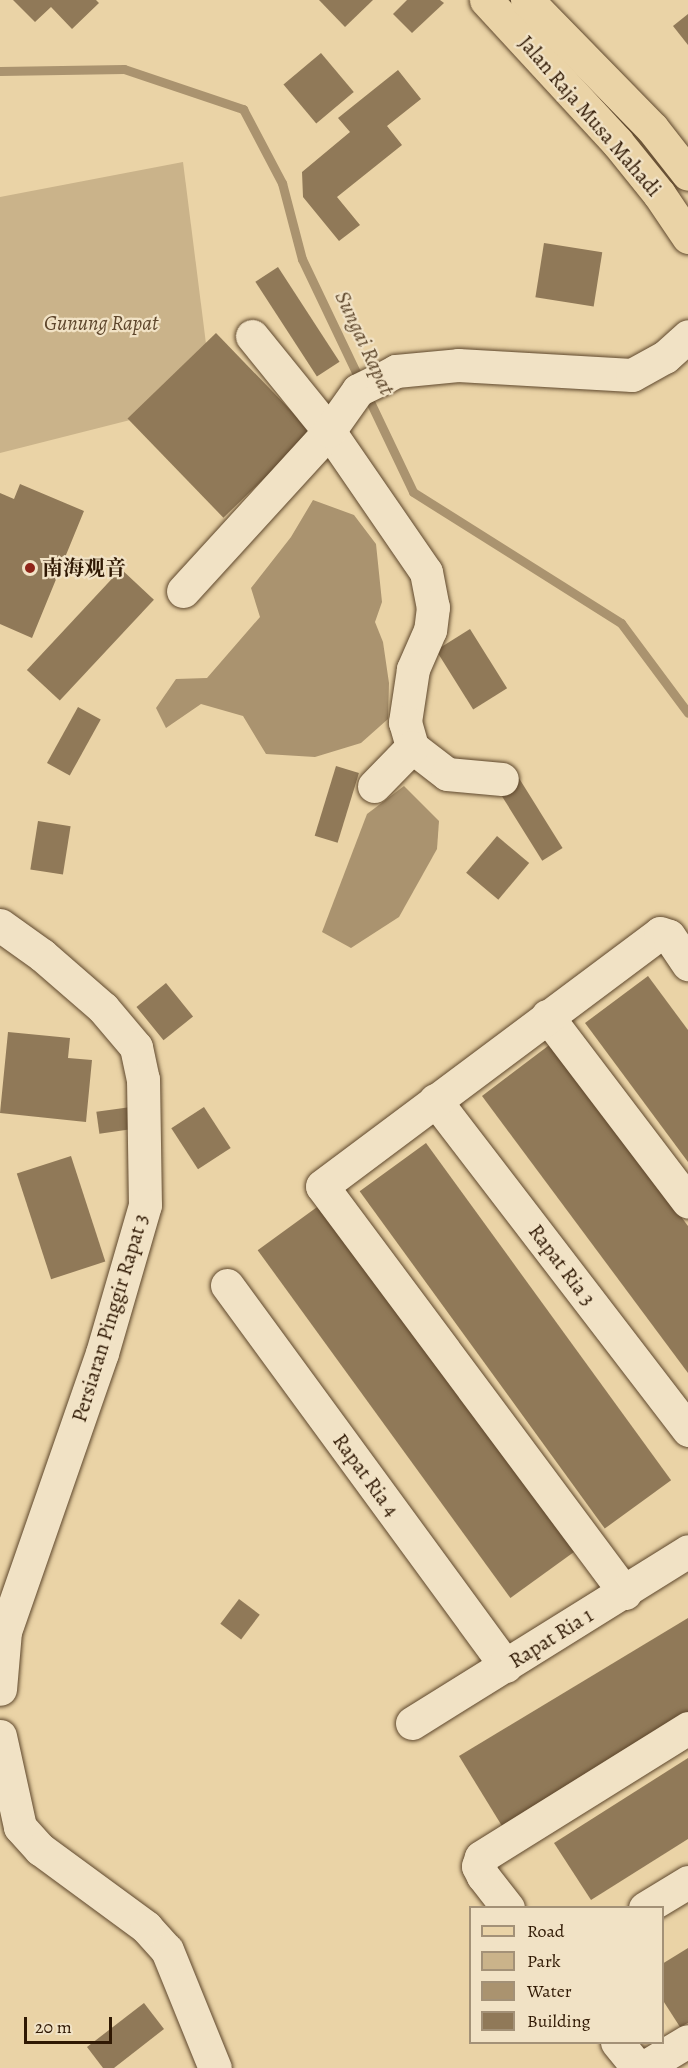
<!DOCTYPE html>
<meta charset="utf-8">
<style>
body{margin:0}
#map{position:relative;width:688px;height:2068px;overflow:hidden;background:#ead3a6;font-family:Alegreya,"Noto Serif SC",serif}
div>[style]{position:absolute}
.green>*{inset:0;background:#cab38a}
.water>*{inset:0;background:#aa936f}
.stream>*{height:9px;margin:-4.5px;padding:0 4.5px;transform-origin:4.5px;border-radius:4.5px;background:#aa936f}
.building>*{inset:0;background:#907958;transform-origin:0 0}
.roads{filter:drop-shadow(0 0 2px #5e472c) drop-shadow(0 0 2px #5e472c)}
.minor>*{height:33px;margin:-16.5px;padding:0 16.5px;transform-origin:16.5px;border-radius:16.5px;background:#f1e2c5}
.major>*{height:33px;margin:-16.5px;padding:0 16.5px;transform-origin:16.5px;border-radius:16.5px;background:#ead3a6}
.dots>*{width:16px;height:16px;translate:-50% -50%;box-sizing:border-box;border:3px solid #f1e2c5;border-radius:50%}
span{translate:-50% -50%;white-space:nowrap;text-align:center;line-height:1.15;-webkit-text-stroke:4.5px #f1e2c5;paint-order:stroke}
.street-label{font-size:21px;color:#2f1803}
.park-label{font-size:21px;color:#5e462c;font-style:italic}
.poi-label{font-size:21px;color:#2f1803;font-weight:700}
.left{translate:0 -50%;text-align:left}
.water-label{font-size:22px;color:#60492e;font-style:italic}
.legend{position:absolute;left:469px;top:1906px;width:195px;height:138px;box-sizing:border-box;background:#f1e2c5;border:2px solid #a39177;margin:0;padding:8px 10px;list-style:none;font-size:18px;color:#2f1803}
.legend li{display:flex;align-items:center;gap:12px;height:30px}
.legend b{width:30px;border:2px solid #a39177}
.scale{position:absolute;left:24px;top:2017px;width:88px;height:27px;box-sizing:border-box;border:3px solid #2f1803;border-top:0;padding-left:8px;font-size:18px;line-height:21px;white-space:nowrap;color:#2f1803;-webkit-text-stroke:4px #f1e2c5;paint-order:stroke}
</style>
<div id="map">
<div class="green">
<div style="clip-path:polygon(183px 162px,213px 399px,0 453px,0 197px)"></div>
</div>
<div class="water">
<div style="clip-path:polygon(313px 500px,354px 515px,376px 544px,382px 602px,375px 622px,383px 642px,389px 683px,388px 719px,361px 743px,315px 757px,266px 754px,243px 716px,201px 704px,166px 728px,156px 708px,176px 679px,207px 678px,260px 617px,251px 588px,291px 537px)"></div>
<div style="clip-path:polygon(404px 786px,439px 821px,437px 849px,399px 917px,351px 948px,322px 932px,367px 814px)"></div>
</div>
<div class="stream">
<div style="left:0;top:71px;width:124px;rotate:-0.9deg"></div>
<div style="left:124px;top:69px;width:126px;rotate:18.6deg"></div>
<div style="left:243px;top:109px;width:84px;rotate:62.2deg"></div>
<div style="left:282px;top:183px;width:79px;rotate:75.3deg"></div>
<div style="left:302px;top:259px;width:258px;rotate:64.5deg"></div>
<div style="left:413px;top:492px;width:246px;rotate:32.2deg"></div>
<div style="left:621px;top:623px;width:112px;rotate:53.3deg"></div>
</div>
<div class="building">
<div style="clip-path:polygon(13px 0,96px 0,99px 3px,72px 29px,51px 7px,35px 22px)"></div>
<div style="clip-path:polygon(319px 0,373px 0,345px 27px)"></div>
<div style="clip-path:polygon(407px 0,440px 0,444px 3px,412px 33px,393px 14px)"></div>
<div style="clip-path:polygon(688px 14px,688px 45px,673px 26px)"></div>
<div style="left:321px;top:53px;width:51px;height:49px;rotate:50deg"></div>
<div style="clip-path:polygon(398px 70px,421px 99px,387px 126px,402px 145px,337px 197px,360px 225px,339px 241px,303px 197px,302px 172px,350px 132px,338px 118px)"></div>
<div style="left:544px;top:243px;width:59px;height:55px;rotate:9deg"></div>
<div style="left:278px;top:267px;width:113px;height:27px;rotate:57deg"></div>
<div style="left:216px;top:333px;width:138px;height:123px;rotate:46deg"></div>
<div style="clip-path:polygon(20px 484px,84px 511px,32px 638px,0 624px,0 493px,14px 499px)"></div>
<div style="left:121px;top:569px;width:45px;height:138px;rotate:43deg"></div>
<div style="left:470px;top:629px;width:70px;height:40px;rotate:58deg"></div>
<div style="left:78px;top:707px;width:26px;height:64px;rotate:29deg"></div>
<div style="left:336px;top:766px;width:24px;height:73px;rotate:17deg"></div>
<div style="left:517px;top:775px;width:86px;height:24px;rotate:58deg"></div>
<div style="left:38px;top:821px;width:33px;height:49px;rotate:9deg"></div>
<div style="left:497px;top:836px;width:42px;height:48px;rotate:40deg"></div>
<div style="clip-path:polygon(648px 976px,688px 1030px,688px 1162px,585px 1023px)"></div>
<div style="left:166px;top:983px;width:43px;height:38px;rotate:51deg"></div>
<div style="clip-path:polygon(8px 1032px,70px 1038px,68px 1058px,92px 1060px,86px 1122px,0 1113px)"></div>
<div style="clip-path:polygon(552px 1043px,688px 1226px,688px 1373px,482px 1096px)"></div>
<div style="left:131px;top:1107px;width:22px;height:35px;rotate:82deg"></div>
<div style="left:204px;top:1107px;width:49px;height:39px;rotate:57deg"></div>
<div style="left:426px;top:1143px;width:417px;height:82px;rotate:54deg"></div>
<div style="left:71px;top:1156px;width:111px;height:57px;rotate:72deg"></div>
<div style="left:324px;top:1202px;width:430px;height:82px;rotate:54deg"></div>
<div style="left:239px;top:1599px;width:26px;height:31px;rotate:37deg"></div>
<div style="clip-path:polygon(688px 1618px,688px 1713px,502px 1826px,459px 1756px)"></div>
<div style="clip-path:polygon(688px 1758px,688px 1839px,591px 1900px,554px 1843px)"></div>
<div style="clip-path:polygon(688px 1948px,688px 2023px,680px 2027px,662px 1999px,662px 1964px)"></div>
<div style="clip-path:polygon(144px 2003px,164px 2029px,114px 2068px,103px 2068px,87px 2047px)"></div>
</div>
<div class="roads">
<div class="minor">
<div style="left:252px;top:336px;width:122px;rotate:51deg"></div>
<div style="left:329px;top:431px;width:171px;rotate:55.5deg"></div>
<div style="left:426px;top:572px;width:36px;rotate:79deg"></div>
<div style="left:433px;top:607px;width:23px;rotate:97deg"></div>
<div style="left:430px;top:630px;width:43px;rotate:113.6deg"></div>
<div style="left:413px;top:669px;width:54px;rotate:98.6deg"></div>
<div style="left:405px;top:722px;width:26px;rotate:74deg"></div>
<div style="left:412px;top:747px;width:44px;rotate:37.6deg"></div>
<div style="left:447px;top:774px;width:55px;rotate:5.2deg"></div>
<div style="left:183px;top:591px;width:217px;rotate:-47.6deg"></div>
<div style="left:329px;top:431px;width:50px;rotate:-54.7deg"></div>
<div style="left:358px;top:390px;width:25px;rotate:-26deg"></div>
<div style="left:381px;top:379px;width:17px;rotate:-28deg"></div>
<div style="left:396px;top:371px;width:62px;rotate:-5.5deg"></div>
<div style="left:458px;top:365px;width:174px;rotate:3.3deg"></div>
<div style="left:632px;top:375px;width:38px;rotate:-29deg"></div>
<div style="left:665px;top:357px;width:31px;rotate:-42deg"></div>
<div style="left:374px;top:786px;width:54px;rotate:-45.7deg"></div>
<div style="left:0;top:925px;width:52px;rotate:35.5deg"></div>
<div style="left:42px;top:955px;width:81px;rotate:41deg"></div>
<div style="left:103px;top:1008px;width:51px;rotate:49.8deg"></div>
<div style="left:136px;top:1047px;width:33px;rotate:78deg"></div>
<div style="left:143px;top:1079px;width:126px;rotate:89.1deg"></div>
<div style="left:145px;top:1205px;width:154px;rotate:106.2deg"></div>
<div style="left:102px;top:1353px;width:294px;rotate:109.2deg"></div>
<div style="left:5px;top:1631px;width:58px;rotate:94.9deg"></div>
<div style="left:547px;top:1016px;width:233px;rotate:52.8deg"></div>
<div style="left:435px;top:1100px;width:416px;rotate:52.5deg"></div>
<div style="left:227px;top:1285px;width:472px;rotate:53.8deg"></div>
<div style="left:625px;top:1593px;width:507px;rotate:-126.67deg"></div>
<div style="left:322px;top:1186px;width:422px;rotate:-36.8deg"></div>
<div style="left:660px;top:933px;width:9px;rotate:18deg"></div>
<div style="left:669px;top:936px;width:34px;rotate:56deg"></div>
<div style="left:412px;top:1723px;width:325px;rotate:-31.9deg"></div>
<div style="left:0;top:1736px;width:93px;rotate:77.6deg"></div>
<div style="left:20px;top:1827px;width:30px;rotate:48deg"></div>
<div style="left:40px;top:1849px;width:132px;rotate:36.3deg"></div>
<div style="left:146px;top:1927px;width:31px;rotate:48deg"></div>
<div style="left:167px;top:1950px;width:127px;rotate:67.9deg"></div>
<div style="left:508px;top:1908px;width:41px;rotate:-128deg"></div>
<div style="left:483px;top:1876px;width:11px;rotate:-117deg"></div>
<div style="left:478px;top:1866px;width:9px;rotate:-72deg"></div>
<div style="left:481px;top:1857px;width:244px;rotate:-31.9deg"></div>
<div style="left:645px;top:1908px;width:50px;rotate:-31.2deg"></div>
<div style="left:617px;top:2042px;width:33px;rotate:51deg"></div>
<div style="left:643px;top:2068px;width:52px;rotate:-31deg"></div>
</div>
<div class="major">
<div style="left:486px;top:0;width:193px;rotate:47.3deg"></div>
<div style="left:617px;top:142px;width:67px;rotate:51.1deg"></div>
<div style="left:659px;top:194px;width:52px;rotate:56deg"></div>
<div style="left:527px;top:0;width:179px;rotate:45.7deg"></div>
<div style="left:652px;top:128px;width:58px;rotate:52deg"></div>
</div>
</div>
<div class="dots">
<div style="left:30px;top:568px;background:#8f2418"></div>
</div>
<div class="street-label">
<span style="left:590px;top:116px;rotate:49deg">Jalan Raja Musa Mahadi</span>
<span style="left:562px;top:1265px;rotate:53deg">Rapat Ria 3</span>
<span style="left:110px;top:1318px;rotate:-73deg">Persiaran Pinggir Rapat 3</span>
<span style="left:366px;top:1475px;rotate:54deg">Rapat Ria 4</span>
<span style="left:551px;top:1638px;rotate:-32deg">Rapat Ria 1</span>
</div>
<div class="park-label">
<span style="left:101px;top:323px">Gunung Rapat</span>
</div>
<div class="poi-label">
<span class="left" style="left:42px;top:568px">南海观音</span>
</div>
<div class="water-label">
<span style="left:364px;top:343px;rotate:65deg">Sungai Rapat</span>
</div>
<ul class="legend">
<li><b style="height:8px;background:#ead3a6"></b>Road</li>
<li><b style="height:16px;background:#cab38a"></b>Park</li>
<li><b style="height:16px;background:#aa936f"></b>Water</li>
<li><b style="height:16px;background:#907958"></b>Building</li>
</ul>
<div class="scale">20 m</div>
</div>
